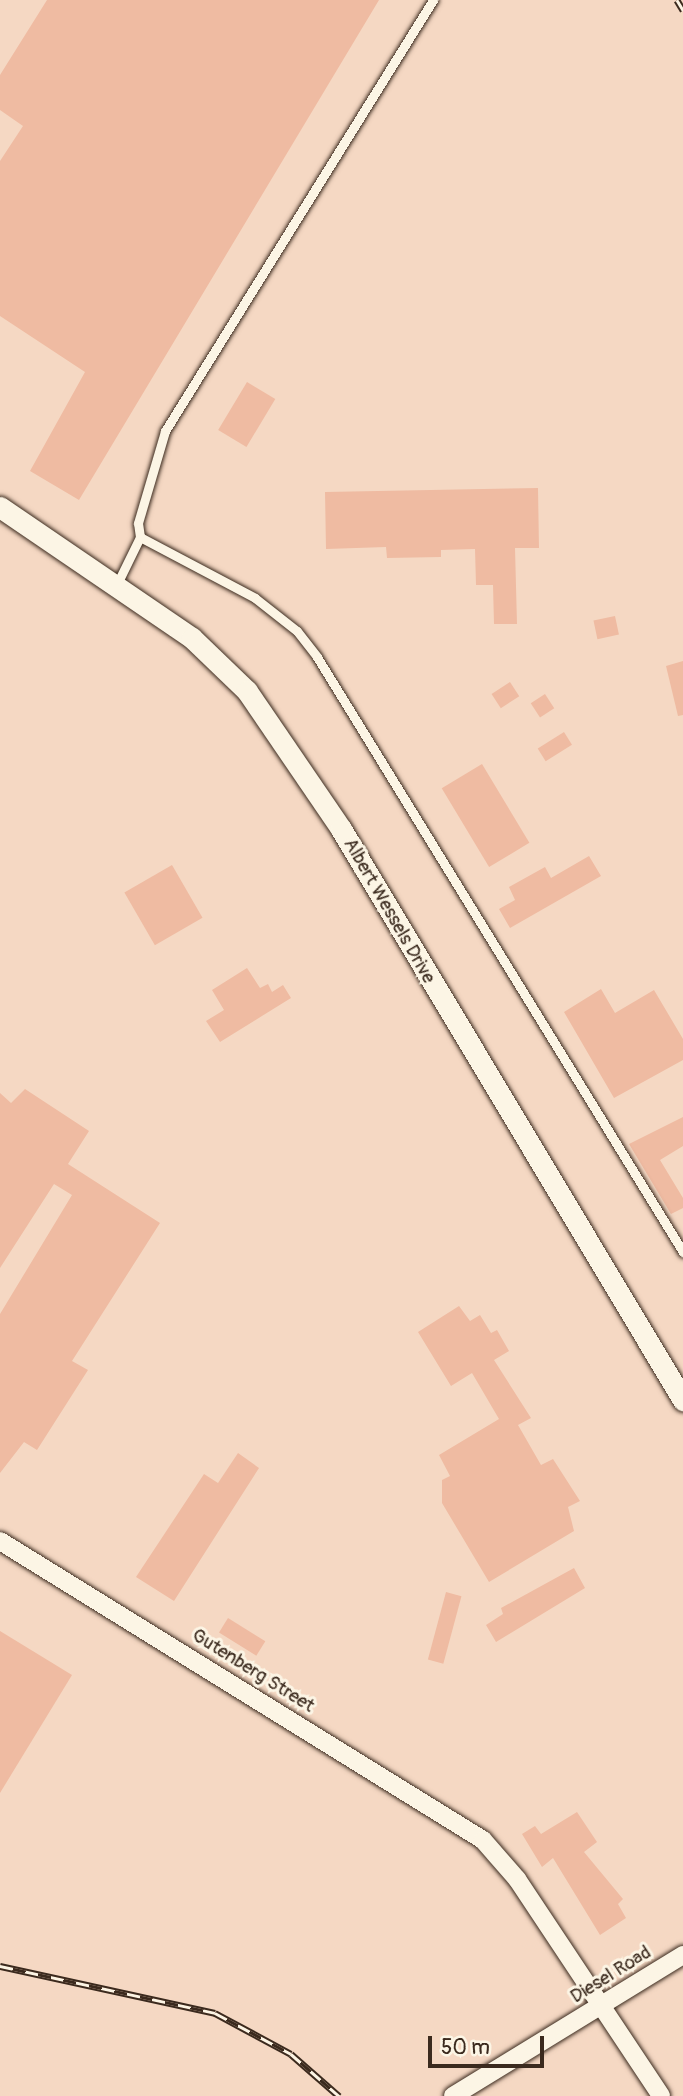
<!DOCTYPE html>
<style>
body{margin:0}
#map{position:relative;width:683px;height:2096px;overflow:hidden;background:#f8e4d1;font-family:Pangolin,sans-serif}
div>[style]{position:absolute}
.built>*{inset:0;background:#f5d8c3;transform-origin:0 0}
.building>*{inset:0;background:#efbba2;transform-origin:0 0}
.roads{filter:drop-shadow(0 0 2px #3b2a1e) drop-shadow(0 0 2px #3b2a1e)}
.service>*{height:9px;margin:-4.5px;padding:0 4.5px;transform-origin:4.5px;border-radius:4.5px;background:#fcf5e5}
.minor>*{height:18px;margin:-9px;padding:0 9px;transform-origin:9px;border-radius:9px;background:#fcf5e5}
.tertiary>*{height:21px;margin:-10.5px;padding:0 10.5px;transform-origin:10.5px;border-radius:10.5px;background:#fcf5e5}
.rail>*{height:7px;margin-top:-3.5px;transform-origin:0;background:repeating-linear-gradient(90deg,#fcf5e5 0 13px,#3b2a1e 0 26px);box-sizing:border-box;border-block:2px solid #3b2a1e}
span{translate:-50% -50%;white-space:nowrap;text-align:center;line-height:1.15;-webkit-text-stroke:6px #fcf5e5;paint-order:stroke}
.street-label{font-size:19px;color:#3b2a1e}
.scale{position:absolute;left:428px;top:2036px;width:116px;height:32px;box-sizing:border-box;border:4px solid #3b2a1e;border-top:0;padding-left:9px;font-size:21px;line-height:24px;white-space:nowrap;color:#3b2a1e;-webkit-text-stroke:5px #fcf5e5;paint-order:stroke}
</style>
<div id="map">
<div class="built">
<div style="left:0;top:0;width:683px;height:2096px"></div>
</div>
<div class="building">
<div style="clip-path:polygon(47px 0,379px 0,79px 500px,30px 471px,85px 372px,0 316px,0 161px,23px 126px,0 110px,0 75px)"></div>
<div style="left:247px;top:382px;width:33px;height:56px;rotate:31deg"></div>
<div style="clip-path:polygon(538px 488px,539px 548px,515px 548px,517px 624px,494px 624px,493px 585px,476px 585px,475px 549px,441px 550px,441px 557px,387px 558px,386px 547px,326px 549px,325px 492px)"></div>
<div style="left:615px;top:616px;width:19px;height:22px;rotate:78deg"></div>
<div style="clip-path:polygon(683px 661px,683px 715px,678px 716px,666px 666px)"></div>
<div style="left:510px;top:682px;width:17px;height:22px;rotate:57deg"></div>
<div style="left:545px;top:694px;width:17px;height:17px;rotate:57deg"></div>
<div style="left:564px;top:732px;width:15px;height:31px;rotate:58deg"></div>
<div style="left:482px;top:764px;width:92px;height:47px;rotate:59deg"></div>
<div style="clip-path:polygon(589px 856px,601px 876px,510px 928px,499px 909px,515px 900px,509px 887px,545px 867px,551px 878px)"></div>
<div style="left:172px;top:865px;width:61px;height:55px;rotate:60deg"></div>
<div style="clip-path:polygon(247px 968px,260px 988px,268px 984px,272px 992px,283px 985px,291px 998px,220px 1042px,206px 1021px,224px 1010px,212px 990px)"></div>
<div style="clip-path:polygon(601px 989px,615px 1013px,654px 990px,683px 1039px,683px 1060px,614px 1098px,564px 1012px)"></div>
<div style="clip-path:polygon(25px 1089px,89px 1131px,68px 1164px,160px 1223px,72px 1361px,88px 1370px,37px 1450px,24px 1442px,0 1473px,0 1314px,72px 1195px,54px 1184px,0 1268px,0 1093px,11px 1103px)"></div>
<div style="clip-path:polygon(683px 1117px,683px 1146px,660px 1160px,683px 1198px,683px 1208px,671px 1214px,629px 1144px)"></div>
<div style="clip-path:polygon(459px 1306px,470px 1321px,480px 1315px,491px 1333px,497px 1330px,509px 1351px,494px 1360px,531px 1418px,518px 1425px,541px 1465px,553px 1459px,580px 1501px,568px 1507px,574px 1531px,489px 1582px,442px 1503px,442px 1480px,450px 1476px,439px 1455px,499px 1419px,472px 1373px,451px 1386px,418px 1332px)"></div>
<div style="clip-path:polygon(238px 1453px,259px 1468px,174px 1601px,136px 1577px,204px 1474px,218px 1483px)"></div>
<div style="clip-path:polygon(574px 1568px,585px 1588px,496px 1642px,486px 1625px,503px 1614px,501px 1608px)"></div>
<div style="left:446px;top:1592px;width:16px;height:70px;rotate:15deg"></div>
<div style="left:228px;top:1618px;width:44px;height:17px;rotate:32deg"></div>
<div style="clip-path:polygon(0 1631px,72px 1675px,0 1793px)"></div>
<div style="clip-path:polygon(577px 1812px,597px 1842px,584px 1852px,623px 1899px,618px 1904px,626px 1918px,600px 1935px,553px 1858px,542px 1867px,522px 1834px,535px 1826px,541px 1834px)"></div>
</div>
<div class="roads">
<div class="service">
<div style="left:140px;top:537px;width:130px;rotate:27.9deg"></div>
<div style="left:255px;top:598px;width:53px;rotate:38.2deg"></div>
<div style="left:297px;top:631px;width:33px;rotate:52deg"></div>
<div style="left:317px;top:657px;width:699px;rotate:58.4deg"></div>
<div style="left:116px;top:586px;width:55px;rotate:-63.9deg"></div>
<div style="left:140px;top:537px;width:14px;rotate:-98deg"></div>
<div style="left:138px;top:523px;width:96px;rotate:-73.6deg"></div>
<div style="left:165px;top:431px;width:508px;rotate:-58.13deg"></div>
</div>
<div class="minor">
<div style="left:0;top:1541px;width:568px;rotate:31.76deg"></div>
<div style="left:483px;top:1840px;width:52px;rotate:48.9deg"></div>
<div style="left:517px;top:1879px;width:260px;rotate:56.4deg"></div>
<div style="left:453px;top:2096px;width:270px;rotate:-31.5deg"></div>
</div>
<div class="tertiary">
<div style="left:0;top:507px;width:232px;rotate:34.3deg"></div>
<div style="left:192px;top:638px;width:76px;rotate:43.9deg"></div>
<div style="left:247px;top:691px;width:167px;rotate:55.7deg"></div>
<div style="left:341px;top:829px;width:666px;rotate:59.08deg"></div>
</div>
</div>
<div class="rail">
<div style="left:677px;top:0;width:12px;rotate:59deg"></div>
<div style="left:0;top:1966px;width:220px;rotate:12.3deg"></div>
<div style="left:215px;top:2013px;width:86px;rotate:28.3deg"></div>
<div style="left:291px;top:2054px;width:64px;rotate:41.2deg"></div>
</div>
<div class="street-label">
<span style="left:389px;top:911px;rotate:60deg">Albert Wessels Drive</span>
<span style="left:253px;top:1671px;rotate:32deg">Gutenberg Street</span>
<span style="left:611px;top:1975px;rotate:-32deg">Diesel Road</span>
</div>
<div class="scale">50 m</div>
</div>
